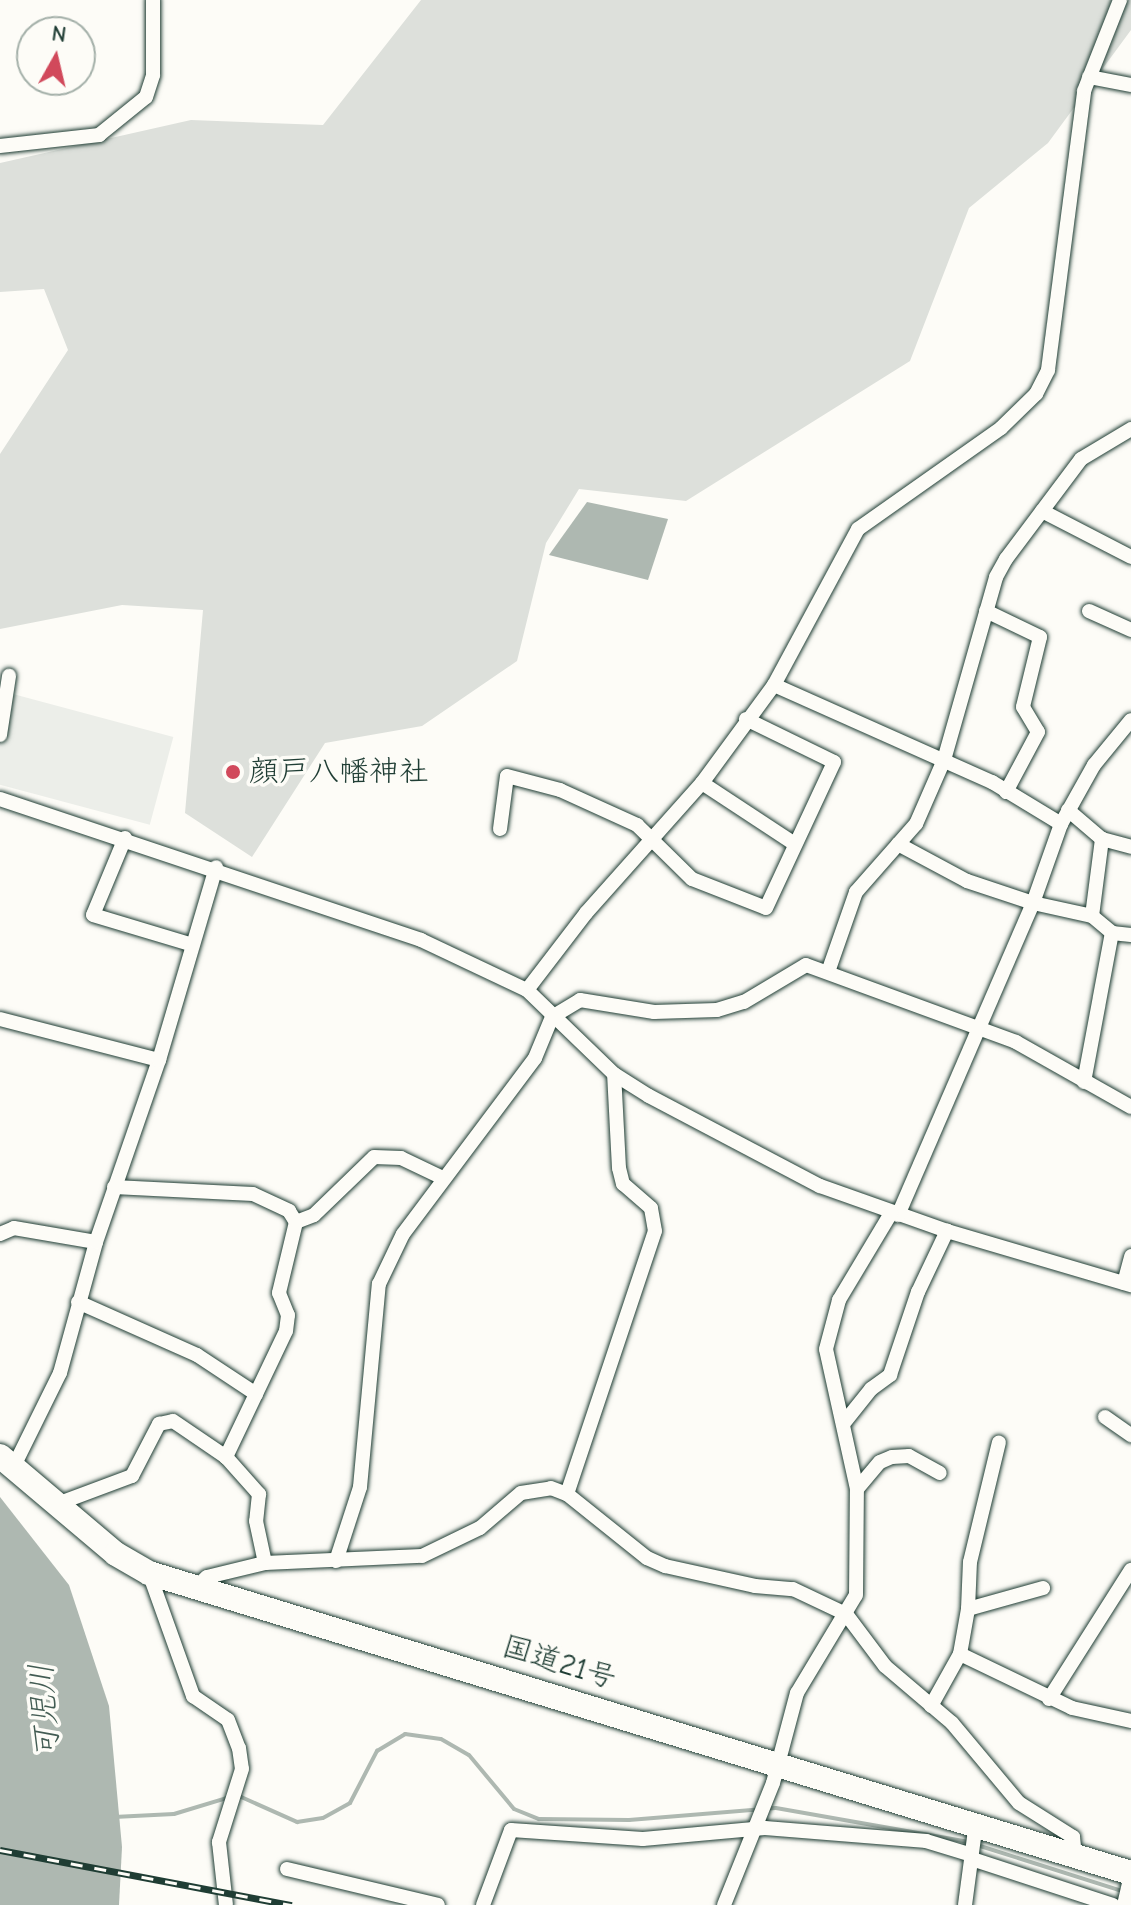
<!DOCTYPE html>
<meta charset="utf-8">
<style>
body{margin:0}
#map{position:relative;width:1131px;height:1905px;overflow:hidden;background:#fdfcf7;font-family:"Comic Neue","Klee One",sans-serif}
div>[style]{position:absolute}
.built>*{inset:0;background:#eceee9;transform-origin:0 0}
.green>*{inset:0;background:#dde0db}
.water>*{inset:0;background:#aeb8b1}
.stream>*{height:4px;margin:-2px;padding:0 2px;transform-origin:2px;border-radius:2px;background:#aeb8b1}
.roads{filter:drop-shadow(0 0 2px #1f3d34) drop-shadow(0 0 2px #1f3d34)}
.minor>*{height:14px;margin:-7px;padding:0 7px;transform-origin:7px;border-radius:7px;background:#fdfcf7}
.trunk>*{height:24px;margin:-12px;padding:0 12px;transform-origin:12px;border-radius:12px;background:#fdfcf7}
.rail>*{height:7px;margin-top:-3.5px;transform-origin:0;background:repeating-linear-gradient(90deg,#fdfcf7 0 12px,#1f3d34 0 24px);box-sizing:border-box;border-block:2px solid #1f3d34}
.dots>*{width:22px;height:22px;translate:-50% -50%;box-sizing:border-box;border:4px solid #fdfcf7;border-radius:50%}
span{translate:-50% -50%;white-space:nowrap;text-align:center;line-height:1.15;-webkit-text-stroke:7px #fdfcf7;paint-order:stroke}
.poi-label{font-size:30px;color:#1f3d34}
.left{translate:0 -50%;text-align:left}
.street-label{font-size:30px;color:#1f3d34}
.water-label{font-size:32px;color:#435c53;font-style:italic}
.north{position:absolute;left:16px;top:16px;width:80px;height:80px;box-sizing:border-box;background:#fdfcf7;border:2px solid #a4b0a9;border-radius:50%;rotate:8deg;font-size:22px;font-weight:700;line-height:32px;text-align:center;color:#1f3d34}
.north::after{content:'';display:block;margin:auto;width:28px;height:36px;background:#d1495b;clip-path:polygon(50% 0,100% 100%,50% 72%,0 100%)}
</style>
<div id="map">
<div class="built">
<div style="left:13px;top:694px;width:166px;height:91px;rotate:15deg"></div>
</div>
<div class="green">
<div style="clip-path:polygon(421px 0,1131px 0,1131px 30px,1048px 143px,969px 208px,910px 361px,686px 501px,579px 489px,546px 543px,517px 661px,422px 726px,325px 743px,252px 857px,185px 813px,203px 610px,122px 605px,0 629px,0 454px,68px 350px,44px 289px,0 292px,0 163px,191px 120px,323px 125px)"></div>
</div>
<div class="water">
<div style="clip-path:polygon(587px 502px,668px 519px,648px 580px,549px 555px)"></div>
<div style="clip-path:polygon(0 1497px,69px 1585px,109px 1706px,122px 1847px,119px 1905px,0 1905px)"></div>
</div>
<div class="stream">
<div style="left:239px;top:1796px;width:64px;rotate:24.1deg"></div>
<div style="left:297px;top:1822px;width:26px;rotate:-9deg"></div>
<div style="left:323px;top:1818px;width:31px;rotate:-29deg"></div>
<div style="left:350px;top:1803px;width:59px;rotate:-62.6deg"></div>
<div style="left:377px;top:1751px;width:33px;rotate:-31deg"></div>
<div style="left:405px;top:1734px;width:36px;rotate:8deg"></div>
<div style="left:441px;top:1739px;width:32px;rotate:30deg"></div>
<div style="left:469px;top:1755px;width:70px;rotate:50.2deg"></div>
<div style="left:514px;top:1809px;width:27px;rotate:22deg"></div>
<div style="left:539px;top:1819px;width:90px;rotate:0.6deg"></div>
<div style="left:629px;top:1820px;width:147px;rotate:-4.7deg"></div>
<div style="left:776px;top:1808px;width:196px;rotate:10deg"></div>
<div style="left:114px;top:1817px;width:60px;rotate:-2.9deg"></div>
<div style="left:174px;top:1814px;width:59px;rotate:-16.9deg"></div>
<div style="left:977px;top:1845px;width:155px;rotate:17.6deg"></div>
</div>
<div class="roads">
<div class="minor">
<div style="left:1089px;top:77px;width:43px;rotate:10.8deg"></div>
<div style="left:0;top:146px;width:100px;rotate:-6.3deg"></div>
<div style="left:99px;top:135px;width:60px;rotate:-39deg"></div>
<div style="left:146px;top:97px;width:23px;rotate:-72deg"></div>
<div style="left:153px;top:75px;width:75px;rotate:-90deg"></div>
<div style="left:1042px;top:511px;width:100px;rotate:27.3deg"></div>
<div style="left:986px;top:611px;width:60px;rotate:25.7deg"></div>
<div style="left:1040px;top:637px;width:72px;rotate:103.7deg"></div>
<div style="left:1023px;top:707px;width:29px;rotate:59deg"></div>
<div style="left:1038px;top:732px;width:68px;rotate:118.1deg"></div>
<div style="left:1089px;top:611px;width:46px;rotate:24.3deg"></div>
<div style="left:774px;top:685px;width:239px;rotate:24deg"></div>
<div style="left:992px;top:782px;width:81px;rotate:31.3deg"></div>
<div style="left:0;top:735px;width:60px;rotate:-81.3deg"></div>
<div style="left:702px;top:783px;width:111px;rotate:33.3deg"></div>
<div style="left:0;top:799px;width:444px;rotate:18.5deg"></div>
<div style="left:421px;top:940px;width:117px;rotate:25.3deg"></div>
<div style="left:527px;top:990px;width:121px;rotate:44deg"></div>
<div style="left:614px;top:1074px;width:41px;rotate:32.2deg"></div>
<div style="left:649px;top:1096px;width:193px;rotate:27.8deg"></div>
<div style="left:820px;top:1186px;width:135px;rotate:19.5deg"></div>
<div style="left:947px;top:1231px;width:192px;rotate:16.4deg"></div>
<div style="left:1068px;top:810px;width:45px;rotate:40.5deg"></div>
<div style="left:1102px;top:839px;width:30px;rotate:15deg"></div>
<div style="left:500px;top:829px;width:53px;rotate:-82.5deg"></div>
<div style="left:507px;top:776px;width:55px;rotate:14.8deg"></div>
<div style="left:560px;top:790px;width:85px;rotate:24.4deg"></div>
<div style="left:637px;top:825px;width:77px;rotate:44.5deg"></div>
<div style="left:692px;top:879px;width:79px;rotate:21.4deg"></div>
<div style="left:766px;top:908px;width:161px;rotate:-65deg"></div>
<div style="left:834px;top:762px;width:98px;rotate:-154deg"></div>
<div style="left:125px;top:838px;width:83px;rotate:112.6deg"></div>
<div style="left:93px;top:915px;width:104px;rotate:16.7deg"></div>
<div style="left:898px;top:844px;width:78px;rotate:28.2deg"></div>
<div style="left:967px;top:881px;width:70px;rotate:18.4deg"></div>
<div style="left:1033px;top:903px;width:60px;rotate:12.4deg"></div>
<div style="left:1092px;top:916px;width:26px;rotate:40deg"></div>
<div style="left:1112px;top:933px;width:19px;rotate:6deg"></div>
<div style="left:1092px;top:916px;width:78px;rotate:-82.6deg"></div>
<div style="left:828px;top:972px;width:85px;rotate:-70.7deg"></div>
<div style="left:856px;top:892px;width:91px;rotate:-48.6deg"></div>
<div style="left:916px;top:824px;width:70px;rotate:-66.4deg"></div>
<div style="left:944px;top:760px;width:190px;rotate:-74.1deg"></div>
<div style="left:996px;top:577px;width:21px;rotate:-61deg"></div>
<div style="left:1006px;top:559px;width:125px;rotate:-53.1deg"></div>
<div style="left:1081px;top:459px;width:58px;rotate:-31deg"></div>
<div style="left:527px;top:990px;width:97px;rotate:-52.5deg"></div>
<div style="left:586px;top:913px;width:174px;rotate:-48.3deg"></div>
<div style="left:702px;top:783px;width:122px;rotate:-53.7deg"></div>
<div style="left:774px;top:685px;width:177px;rotate:-61.7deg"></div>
<div style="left:858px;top:529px;width:175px;rotate:-35.2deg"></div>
<div style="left:1001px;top:428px;width:49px;rotate:-44.2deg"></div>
<div style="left:1036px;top:394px;width:27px;rotate:-63deg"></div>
<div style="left:1048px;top:370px;width:281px;rotate:-82.6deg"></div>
<div style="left:1084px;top:91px;width:98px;rotate:-68.4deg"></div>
<div style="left:0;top:1019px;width:164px;rotate:14.5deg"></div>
<div style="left:1084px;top:1082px;width:152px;rotate:-79.4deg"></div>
<div style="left:114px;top:1187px;width:139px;rotate:2.9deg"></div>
<div style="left:253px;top:1194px;width:40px;rotate:25deg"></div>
<div style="left:289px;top:1211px;width:13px;rotate:58deg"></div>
<div style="left:296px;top:1222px;width:73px;rotate:103.5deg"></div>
<div style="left:279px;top:1293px;width:24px;rotate:68deg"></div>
<div style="left:288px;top:1315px;width:16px;rotate:97deg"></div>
<div style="left:286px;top:1331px;width:140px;rotate:115.5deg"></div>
<div style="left:226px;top:1457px;width:50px;rotate:48.3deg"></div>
<div style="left:259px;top:1494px;width:27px;rotate:96deg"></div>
<div style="left:256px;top:1521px;width:43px;rotate:77.9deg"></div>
<div style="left:898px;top:1215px;width:340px;rotate:-66.6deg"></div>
<div style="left:1033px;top:903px;width:84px;rotate:-70.5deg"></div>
<div style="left:1061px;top:824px;width:68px;rotate:-60.8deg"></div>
<div style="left:1094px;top:765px;width:58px;rotate:-50.6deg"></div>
<div style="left:296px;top:1222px;width:19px;rotate:-21deg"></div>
<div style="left:314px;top:1215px;width:83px;rotate:-44deg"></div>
<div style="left:374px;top:1157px;width:27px;rotate:2deg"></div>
<div style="left:401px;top:1158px;width:47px;rotate:25.5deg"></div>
<div style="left:0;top:1234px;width:15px;rotate:-23deg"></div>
<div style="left:14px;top:1228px;width:83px;rotate:9.7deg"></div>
<div style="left:1124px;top:1283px;width:28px;rotate:-75deg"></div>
<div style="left:78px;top:1302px;width:130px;rotate:24deg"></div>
<div style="left:197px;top:1355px;width:71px;rotate:33.5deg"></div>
<div style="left:1105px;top:1417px;width:32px;rotate:35deg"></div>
<div style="left:843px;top:1424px;width:45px;rotate:-51.3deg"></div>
<div style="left:871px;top:1389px;width:24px;rotate:-36deg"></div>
<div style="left:890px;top:1375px;width:88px;rotate:-71.4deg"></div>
<div style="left:918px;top:1292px;width:68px;rotate:-64.6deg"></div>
<div style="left:14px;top:1466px;width:104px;rotate:-63.7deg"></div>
<div style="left:60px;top:1373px;width:136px;rotate:-74.6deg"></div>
<div style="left:96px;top:1242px;width:193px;rotate:-70.9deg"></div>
<div style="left:159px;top:1060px;width:201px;rotate:-73.5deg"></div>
<div style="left:857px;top:1489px;width:35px;rotate:-50deg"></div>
<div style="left:880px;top:1462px;width:13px;rotate:-23deg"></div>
<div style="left:892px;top:1457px;width:17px;rotate:-3deg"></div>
<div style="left:909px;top:1456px;width:35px;rotate:29deg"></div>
<div style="left:567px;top:1494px;width:277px;rotate:-71.5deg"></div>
<div style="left:655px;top:1231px;width:23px;rotate:-100deg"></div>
<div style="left:651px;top:1208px;width:37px;rotate:-139deg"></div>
<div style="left:623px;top:1184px;width:16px;rotate:-104deg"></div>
<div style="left:619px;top:1168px;width:94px;rotate:-93deg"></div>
<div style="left:57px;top:1504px;width:80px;rotate:-20.5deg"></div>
<div style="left:132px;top:1476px;width:59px;rotate:-62.6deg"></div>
<div style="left:159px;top:1424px;width:14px;rotate:-12deg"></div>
<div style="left:173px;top:1421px;width:64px;rotate:34.2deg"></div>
<div style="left:336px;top:1561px;width:78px;rotate:-72deg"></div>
<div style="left:360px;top:1487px;width:204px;rotate:-84.7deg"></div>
<div style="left:379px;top:1284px;width:55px;rotate:-64.4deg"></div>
<div style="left:403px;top:1234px;width:220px;rotate:-53.1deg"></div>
<div style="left:535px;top:1058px;width:44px;rotate:-67.5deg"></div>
<div style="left:552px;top:1017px;width:33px;rotate:-31deg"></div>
<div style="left:580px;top:1000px;width:75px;rotate:9.2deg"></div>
<div style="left:654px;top:1012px;width:63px;rotate:-1.8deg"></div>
<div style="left:717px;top:1010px;width:28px;rotate:-17deg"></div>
<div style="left:744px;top:1002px;width:72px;rotate:-30.8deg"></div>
<div style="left:806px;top:965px;width:224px;rotate:20.1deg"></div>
<div style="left:1016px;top:1042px;width:132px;rotate:29.5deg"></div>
<div style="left:149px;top:1573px;width:131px;rotate:70.3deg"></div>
<div style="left:193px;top:1696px;width:42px;rotate:34.4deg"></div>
<div style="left:228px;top:1720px;width:30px;rotate:69deg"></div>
<div style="left:239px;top:1748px;width:21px;rotate:82deg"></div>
<div style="left:242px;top:1769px;width:77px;rotate:107.5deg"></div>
<div style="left:219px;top:1842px;width:63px;rotate:83.7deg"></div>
<div style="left:195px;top:1588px;width:16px;rotate:-43deg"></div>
<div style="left:207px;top:1577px;width:60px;rotate:-13.6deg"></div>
<div style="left:265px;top:1563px;width:157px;rotate:-2.6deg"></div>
<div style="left:422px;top:1556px;width:64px;rotate:-25.8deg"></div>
<div style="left:480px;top:1528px;width:54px;rotate:-40.5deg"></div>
<div style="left:521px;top:1493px;width:30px;rotate:-9deg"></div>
<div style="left:551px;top:1488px;width:17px;rotate:21deg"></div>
<div style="left:567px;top:1494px;width:102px;rotate:38.7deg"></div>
<div style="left:647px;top:1558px;width:20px;rotate:24deg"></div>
<div style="left:665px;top:1566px;width:92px;rotate:12.5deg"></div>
<div style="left:755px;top:1586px;width:38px;rotate:5deg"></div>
<div style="left:793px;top:1589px;width:59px;rotate:25.3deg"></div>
<div style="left:846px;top:1614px;width:65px;rotate:53.1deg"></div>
<div style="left:885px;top:1666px;width:88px;rotate:40.4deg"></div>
<div style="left:952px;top:1723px;width:104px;rotate:50.1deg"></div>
<div style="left:1019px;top:1803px;width:64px;rotate:32.2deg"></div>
<div style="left:1073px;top:1837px;width:18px;rotate:84deg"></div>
<div style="left:968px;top:1609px;width:47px;rotate:-87.6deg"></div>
<div style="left:970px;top:1562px;width:123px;rotate:-76.4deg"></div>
<div style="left:960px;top:1654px;width:124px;rotate:25.7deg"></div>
<div style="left:1072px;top:1708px;width:60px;rotate:12.4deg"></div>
<div style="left:1049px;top:1699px;width:153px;rotate:-57.6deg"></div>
<div style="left:931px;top:1706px;width:60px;rotate:-60.9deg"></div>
<div style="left:960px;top:1654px;width:46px;rotate:-79.9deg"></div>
<div style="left:968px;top:1609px;width:78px;rotate:-15.6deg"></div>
<div style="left:972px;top:1859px;width:148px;rotate:18.1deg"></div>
<div style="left:287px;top:1869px;width:155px;rotate:13.4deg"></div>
<div style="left:483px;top:1905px;width:80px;rotate:-69.5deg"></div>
<div style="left:511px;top:1830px;width:132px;rotate:3.9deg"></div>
<div style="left:643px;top:1839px;width:122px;rotate:-5.2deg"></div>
<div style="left:765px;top:1828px;width:162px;rotate:4.6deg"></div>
<div style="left:926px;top:1841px;width:48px;rotate:16.9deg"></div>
<div style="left:724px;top:1905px;width:131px;rotate:-68.1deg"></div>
<div style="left:773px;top:1783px;width:93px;rotate:-75.1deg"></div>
<div style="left:797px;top:1693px;width:114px;rotate:-59deg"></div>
<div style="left:856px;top:1595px;width:106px;rotate:-89.5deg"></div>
<div style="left:857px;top:1489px;width:143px;rotate:-102.5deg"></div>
<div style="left:826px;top:1349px;width:51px;rotate:-75.1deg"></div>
<div style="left:839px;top:1300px;width:101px;rotate:-59.1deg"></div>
<div style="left:965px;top:1905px;width:83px;rotate:-82.4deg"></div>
<div style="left:1124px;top:1905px;width:31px;rotate:-77deg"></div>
</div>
<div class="trunk">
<div style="left:0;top:1456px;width:152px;rotate:40.2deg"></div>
<div style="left:116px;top:1554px;width:38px;rotate:30deg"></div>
<div style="left:149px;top:1573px;width:1027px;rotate:16.99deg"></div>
</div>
</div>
<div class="rail">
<div style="left:0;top:1850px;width:297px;rotate:10.7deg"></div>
</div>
<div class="dots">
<div style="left:233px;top:772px;background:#d1495b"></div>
</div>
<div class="poi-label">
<span class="left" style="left:249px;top:772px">顔戸八幡神社</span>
</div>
<div class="street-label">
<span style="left:559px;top:1663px;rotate:17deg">国道21号</span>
</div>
<div class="water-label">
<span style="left:45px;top:1711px;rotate:-94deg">可児川</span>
</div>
<div class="north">N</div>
</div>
